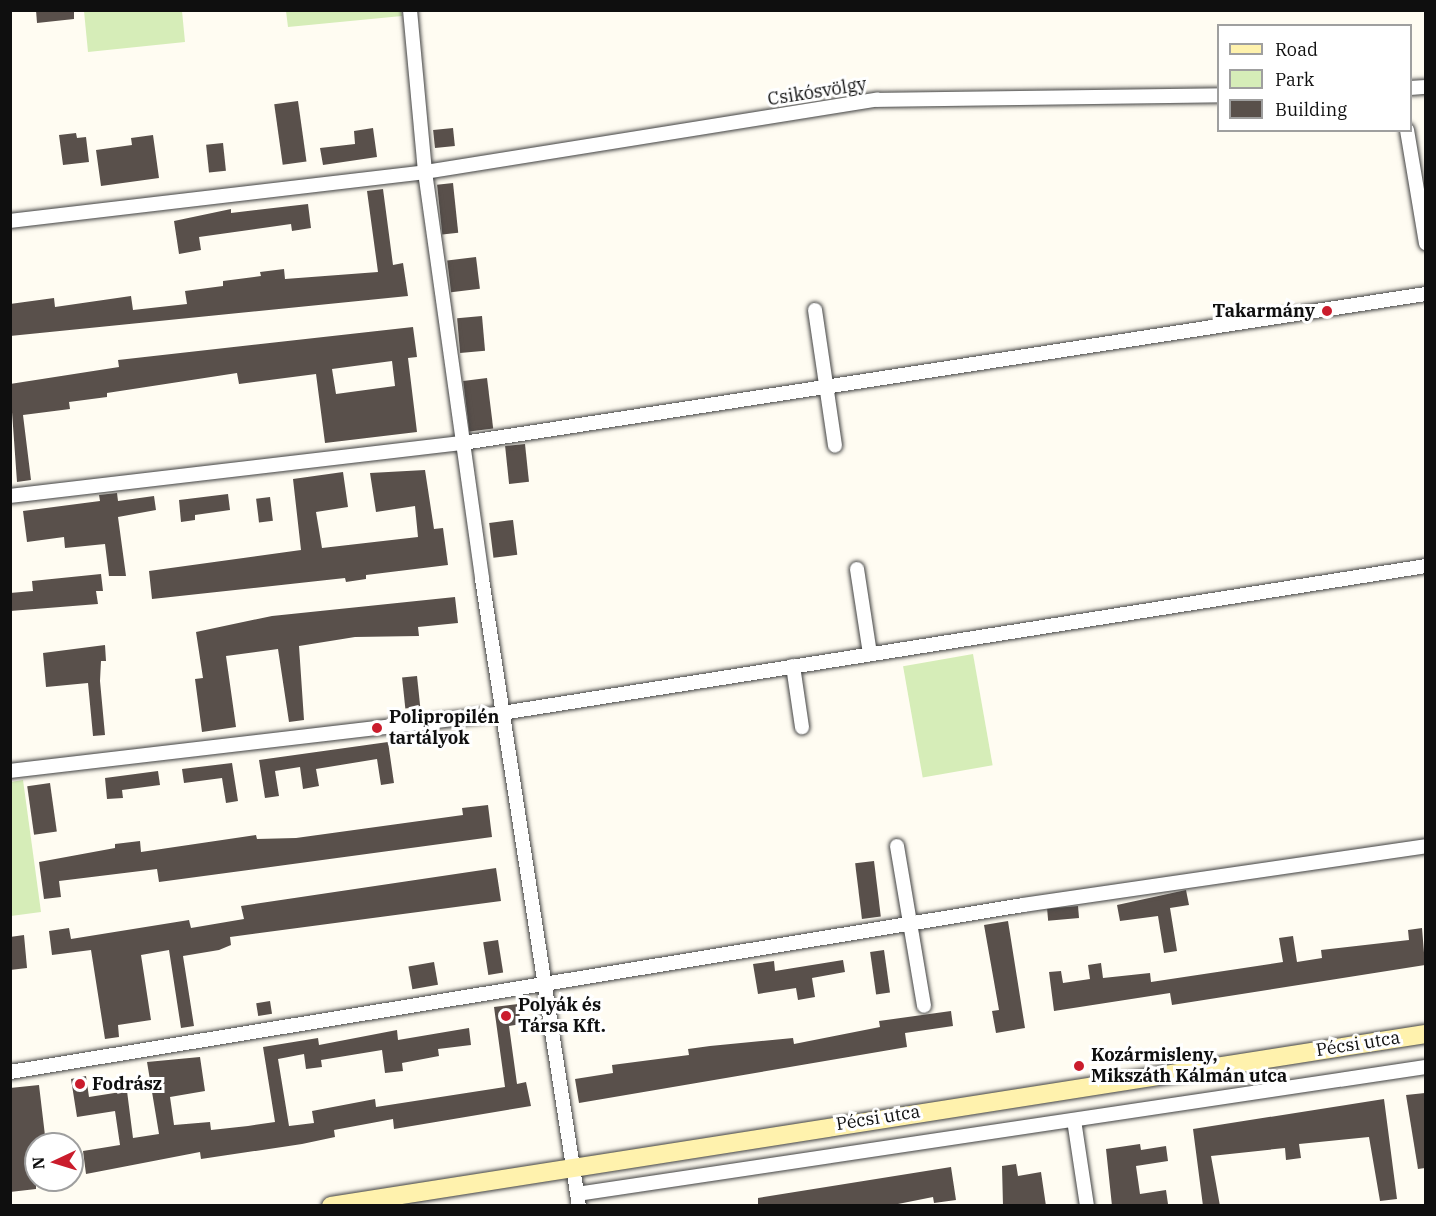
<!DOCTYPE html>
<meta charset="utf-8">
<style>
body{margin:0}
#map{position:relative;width:1436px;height:1216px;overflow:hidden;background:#fffcf2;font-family:"IBM Plex Serif",serif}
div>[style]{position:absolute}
.green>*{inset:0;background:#d6edb8;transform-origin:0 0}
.building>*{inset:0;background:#59504b;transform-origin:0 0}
.roads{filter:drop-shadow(0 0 2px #424242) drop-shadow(0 0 2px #424242)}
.street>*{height:14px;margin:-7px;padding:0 7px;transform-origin:7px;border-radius:7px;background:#fff}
.secondary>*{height:18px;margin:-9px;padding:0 9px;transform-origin:9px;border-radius:9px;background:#fff2ad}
.dots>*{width:16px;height:16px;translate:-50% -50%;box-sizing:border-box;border:3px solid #fff;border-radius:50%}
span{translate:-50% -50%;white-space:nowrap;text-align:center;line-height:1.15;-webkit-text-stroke:6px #fff;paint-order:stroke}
.street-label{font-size:18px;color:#0f0f0f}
.poi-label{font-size:18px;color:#0f0f0f;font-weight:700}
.right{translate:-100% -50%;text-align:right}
.left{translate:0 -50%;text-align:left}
.frame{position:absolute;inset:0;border:12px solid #0f0f0f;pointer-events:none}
.legend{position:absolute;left:1217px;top:24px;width:195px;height:108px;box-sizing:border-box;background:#fff;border:2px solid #9f9f9f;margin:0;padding:8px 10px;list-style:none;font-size:18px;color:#0f0f0f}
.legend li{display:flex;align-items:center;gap:12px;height:30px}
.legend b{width:30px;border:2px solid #9f9f9f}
.north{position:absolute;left:24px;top:1132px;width:60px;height:60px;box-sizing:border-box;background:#fff;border:2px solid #9f9f9f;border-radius:50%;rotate:266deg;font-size:16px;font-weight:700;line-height:24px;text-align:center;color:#0f0f0f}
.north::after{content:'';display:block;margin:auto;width:21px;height:27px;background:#ca1c2c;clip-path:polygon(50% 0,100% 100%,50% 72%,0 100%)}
</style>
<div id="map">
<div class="green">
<div style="clip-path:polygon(401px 10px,402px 16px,288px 27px,286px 11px)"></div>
<div style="clip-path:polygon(84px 11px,182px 11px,185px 42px,88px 52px)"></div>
<div style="left:973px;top:654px;width:113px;height:71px;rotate:80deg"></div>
<div style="clip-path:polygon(23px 780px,41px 912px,11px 916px,11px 782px)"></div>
</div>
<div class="building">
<div style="clip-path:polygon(36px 10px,74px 10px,74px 19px,37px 23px)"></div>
<div style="left:298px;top:101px;width:61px;height:24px;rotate:82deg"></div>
<div style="clip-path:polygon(373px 128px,377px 157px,323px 165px,320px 148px,355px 144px,354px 131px)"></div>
<div style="left:453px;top:128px;width:18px;height:20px;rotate:84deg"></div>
<div style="clip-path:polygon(76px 133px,77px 138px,86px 137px,89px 162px,63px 165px,59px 135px)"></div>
<div style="clip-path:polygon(153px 135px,159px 178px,101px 186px,96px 150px,132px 145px,131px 138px)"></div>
<div style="left:223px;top:143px;width:28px;height:17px;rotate:84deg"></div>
<div style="left:453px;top:183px;width:50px;height:16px;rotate:84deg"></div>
<div style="clip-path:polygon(383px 189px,393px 265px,403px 263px,408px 296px,10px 336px,10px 304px,54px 298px,55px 307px,131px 296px,133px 310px,187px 304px,185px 291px,223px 286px,223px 281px,261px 276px,260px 272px,284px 269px,285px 279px,378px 272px,367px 191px)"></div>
<div style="clip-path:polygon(308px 204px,311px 228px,292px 231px,291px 224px,199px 237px,201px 250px,179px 254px,174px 221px,231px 209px,231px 213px)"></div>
<div style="left:476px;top:257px;width:32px;height:29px;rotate:83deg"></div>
<div style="left:482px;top:316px;width:35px;height:25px;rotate:85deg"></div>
<div style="clip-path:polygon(evenodd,413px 327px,417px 357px,408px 358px,417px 432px,325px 443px,316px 374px,239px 384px,237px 373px,107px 393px,107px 397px,69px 402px,70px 409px,23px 415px,31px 480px,17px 482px,10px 384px,119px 367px,118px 360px,413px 327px,392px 361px,395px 386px,336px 394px,332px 369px,392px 361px)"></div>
<div style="left:487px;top:378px;width:51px;height:24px;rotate:83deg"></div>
<div style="left:525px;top:444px;width:38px;height:20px;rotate:84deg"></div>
<div style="clip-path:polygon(425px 470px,434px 529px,443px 528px,448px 565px,366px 575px,366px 579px,346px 582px,345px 578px,152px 599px,149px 571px,301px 550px,293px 479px,343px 472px,348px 507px,316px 512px,322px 548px,418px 537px,415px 506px,376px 512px,370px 473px)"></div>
<div style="clip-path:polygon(117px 493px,118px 501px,154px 496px,156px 510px,118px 517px,126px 576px,109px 576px,105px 544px,65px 548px,64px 537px,27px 542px,23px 511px,100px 501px,99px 495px)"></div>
<div style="clip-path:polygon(228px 494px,230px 510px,195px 515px,195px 520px,181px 522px,179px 500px)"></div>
<div style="left:270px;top:497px;width:24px;height:14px;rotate:83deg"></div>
<div style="left:513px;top:520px;width:35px;height:24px;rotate:83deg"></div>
<div style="clip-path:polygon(101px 574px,103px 591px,96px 591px,98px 604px,10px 611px,10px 593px,33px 591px,32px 581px)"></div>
<div style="clip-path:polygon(455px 597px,458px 623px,418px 627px,419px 636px,355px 637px,299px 646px,304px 720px,289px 722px,278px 649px,226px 656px,236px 727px,202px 732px,195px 679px,203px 678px,196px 632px,272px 616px)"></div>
<div style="clip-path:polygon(105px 645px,106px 661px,101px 661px,100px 681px,105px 735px,93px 736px,88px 683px,46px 687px,43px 653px)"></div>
<div style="left:417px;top:676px;width:31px;height:15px;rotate:84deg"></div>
<div style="clip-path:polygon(388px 742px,394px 783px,381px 785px,377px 759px,316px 769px,319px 786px,303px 789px,300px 767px,275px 771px,279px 796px,265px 798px,259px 760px)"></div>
<div style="clip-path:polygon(232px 763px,238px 801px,226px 803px,222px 778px,184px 783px,182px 769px)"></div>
<div style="clip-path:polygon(158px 771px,160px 785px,122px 790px,123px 798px,107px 799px,105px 778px)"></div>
<div style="left:50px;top:783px;width:49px;height:23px;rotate:82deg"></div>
<div style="clip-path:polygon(488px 805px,492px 837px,159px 882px,157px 869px,59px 881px,61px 897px,44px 899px,39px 862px,115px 848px,115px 844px,140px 841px,141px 852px,256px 835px,257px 839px,296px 838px,463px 815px,462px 808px)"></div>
<div style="left:874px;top:861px;width:56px;height:19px;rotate:83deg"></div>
<div style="clip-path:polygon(496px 868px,501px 901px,230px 937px,231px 945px,219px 950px,183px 956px,194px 1026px,181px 1028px,169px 950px,141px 955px,151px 1020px,118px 1025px,119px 1037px,105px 1039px,91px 950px,52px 955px,49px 931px,69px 928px,71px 939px,189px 920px,191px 928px,244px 919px,241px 906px)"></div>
<div style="clip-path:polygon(1186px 890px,1189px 905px,1170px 908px,1177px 951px,1164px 953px,1158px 916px,1120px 921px,1117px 905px)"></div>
<div style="left:1078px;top:906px;width:12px;height:31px;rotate:85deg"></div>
<div style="clip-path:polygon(1008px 921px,1025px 1028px,996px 1033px,992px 1011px,999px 1010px,984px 925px)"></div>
<div style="clip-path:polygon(1422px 928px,1425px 965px,1172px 1005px,1170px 993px,1054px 1011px,1049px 972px,1061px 971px,1063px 983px,1090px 979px,1088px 965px,1101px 963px,1103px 978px,1150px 973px,1151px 982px,1283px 962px,1279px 938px,1293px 936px,1297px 962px,1322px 958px,1321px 950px,1409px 940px,1408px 930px)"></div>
<div style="clip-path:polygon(24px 935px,27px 968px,10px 970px,10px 937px)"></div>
<div style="left:498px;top:940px;width:33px;height:15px;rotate:81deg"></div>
<div style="left:884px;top:950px;width:43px;height:14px;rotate:82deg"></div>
<div style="clip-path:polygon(843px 960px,845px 972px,812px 978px,815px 997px,798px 1000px,796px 988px,758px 994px,753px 964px,774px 961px,775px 971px)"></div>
<div style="left:434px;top:962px;width:23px;height:26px;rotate:80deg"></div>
<div style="left:270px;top:1001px;width:13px;height:14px;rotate:81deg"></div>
<div style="clip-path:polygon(518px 1004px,521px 1024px,509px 1026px,517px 1084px,526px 1082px,531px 1106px,394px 1129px,393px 1119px,334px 1130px,335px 1137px,302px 1144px,201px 1159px,200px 1152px,86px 1174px,83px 1151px,120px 1145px,115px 1111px,77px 1117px,71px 1079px,86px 1076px,89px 1097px,127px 1091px,133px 1138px,159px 1134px,147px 1062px,200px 1057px,205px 1091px,170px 1097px,174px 1125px,210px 1122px,211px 1130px,248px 1126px,275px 1122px,263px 1047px,318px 1038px,319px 1045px,397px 1030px,398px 1040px,469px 1028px,471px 1045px,438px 1049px,439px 1056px,402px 1063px,403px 1071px,385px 1073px,382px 1050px,321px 1060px,322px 1067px,306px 1069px,304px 1054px,278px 1059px,289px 1126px,314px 1123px,312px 1111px,375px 1099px,376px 1107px,505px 1087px,494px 1007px)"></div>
<div style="clip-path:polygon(951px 1011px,953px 1026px,905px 1033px,907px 1047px,579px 1103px,575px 1079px,613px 1073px,612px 1065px,689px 1055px,688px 1049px,710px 1046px,793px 1038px,794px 1044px,880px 1027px,879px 1021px)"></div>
<div style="clip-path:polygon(39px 1085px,46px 1144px,36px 1144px,36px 1189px,10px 1192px,10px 1088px)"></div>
<div style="clip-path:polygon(1425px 1093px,1425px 1168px,1418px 1169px,1406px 1095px)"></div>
<div style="clip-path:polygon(1384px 1099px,1397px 1199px,1380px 1201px,1369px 1137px,1299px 1144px,1301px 1158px,1286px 1160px,1285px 1148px,1211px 1156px,1220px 1206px,1203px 1206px,1193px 1129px)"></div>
<div style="clip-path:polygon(1140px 1144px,1141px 1150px,1166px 1146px,1168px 1161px,1136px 1166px,1140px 1194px,1166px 1190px,1168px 1204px,1112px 1206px,1106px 1149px)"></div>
<div style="clip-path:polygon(1016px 1164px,1018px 1176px,1041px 1172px,1046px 1206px,1003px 1206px,1002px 1166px)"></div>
<div style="clip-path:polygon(951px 1167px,956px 1200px,934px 1203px,933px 1197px,888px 1206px,758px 1206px,758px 1198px)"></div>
</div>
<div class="roads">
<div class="street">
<div style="left:410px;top:10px;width:163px;rotate:84.7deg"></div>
<div style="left:425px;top:172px;width:411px;rotate:82deg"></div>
<div style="left:482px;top:579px;width:634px;rotate:81.21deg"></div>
<div style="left:1410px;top:88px;width:16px;rotate:-4deg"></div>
<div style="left:1407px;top:130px;width:115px;rotate:80.5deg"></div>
<div style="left:10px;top:221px;width:418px;rotate:-6.7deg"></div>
<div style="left:425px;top:172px;width:458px;rotate:-9.1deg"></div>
<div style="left:877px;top:100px;width:341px;rotate:-0.8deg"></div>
<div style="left:815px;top:310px;width:137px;rotate:81.6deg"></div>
<div style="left:10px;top:496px;width:456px;rotate:-6.7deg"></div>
<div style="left:463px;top:443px;width:974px;rotate:-8.8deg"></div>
<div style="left:857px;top:569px;width:86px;rotate:81.3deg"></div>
<div style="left:793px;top:666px;width:62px;rotate:81.6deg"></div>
<div style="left:10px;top:771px;width:495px;rotate:-6.7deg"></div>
<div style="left:502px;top:713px;width:936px;rotate:-9.04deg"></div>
<div style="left:897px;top:846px;width:162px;rotate:80.4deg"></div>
<div style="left:10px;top:1072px;width:1027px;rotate:-9.36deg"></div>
<div style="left:1023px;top:905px;width:407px;rotate:-8.3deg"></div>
<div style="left:1074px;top:1120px;width:87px;rotate:81.4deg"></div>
<div style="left:577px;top:1194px;width:858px;rotate:-8.51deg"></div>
</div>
<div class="secondary">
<div style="left:331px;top:1206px;width:1108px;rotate:-8.93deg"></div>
</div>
</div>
<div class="dots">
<div style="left:1327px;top:311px;background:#ca1c2c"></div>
<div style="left:377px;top:728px;background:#ca1c2c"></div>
<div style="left:506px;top:1016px;background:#ca1c2c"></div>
<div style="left:1079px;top:1066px;background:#ca1c2c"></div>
<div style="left:80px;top:1084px;background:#ca1c2c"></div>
</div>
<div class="street-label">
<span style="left:817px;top:92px;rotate:-9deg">Csikósvölgy</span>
<span style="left:1358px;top:1044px;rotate:-9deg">Pécsi utca</span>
<span style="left:878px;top:1118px;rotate:-9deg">Pécsi utca</span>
</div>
<div class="poi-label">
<span class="right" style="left:1315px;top:311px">Takarmány</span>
<span class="left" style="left:389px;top:728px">Polipropilén<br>tartályok</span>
<span class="left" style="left:518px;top:1016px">Polyák és<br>Társa Kft.</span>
<span class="left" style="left:1091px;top:1066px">Kozármisleny,<br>Mikszáth Kálmán utca</span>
<span class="left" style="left:92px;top:1084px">Fodrász</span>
</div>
<div class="frame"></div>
<ul class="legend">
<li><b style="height:8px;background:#fff2ad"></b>Road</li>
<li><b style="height:16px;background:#d6edb8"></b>Park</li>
<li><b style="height:16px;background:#59504b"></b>Building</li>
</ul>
<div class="north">N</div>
</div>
